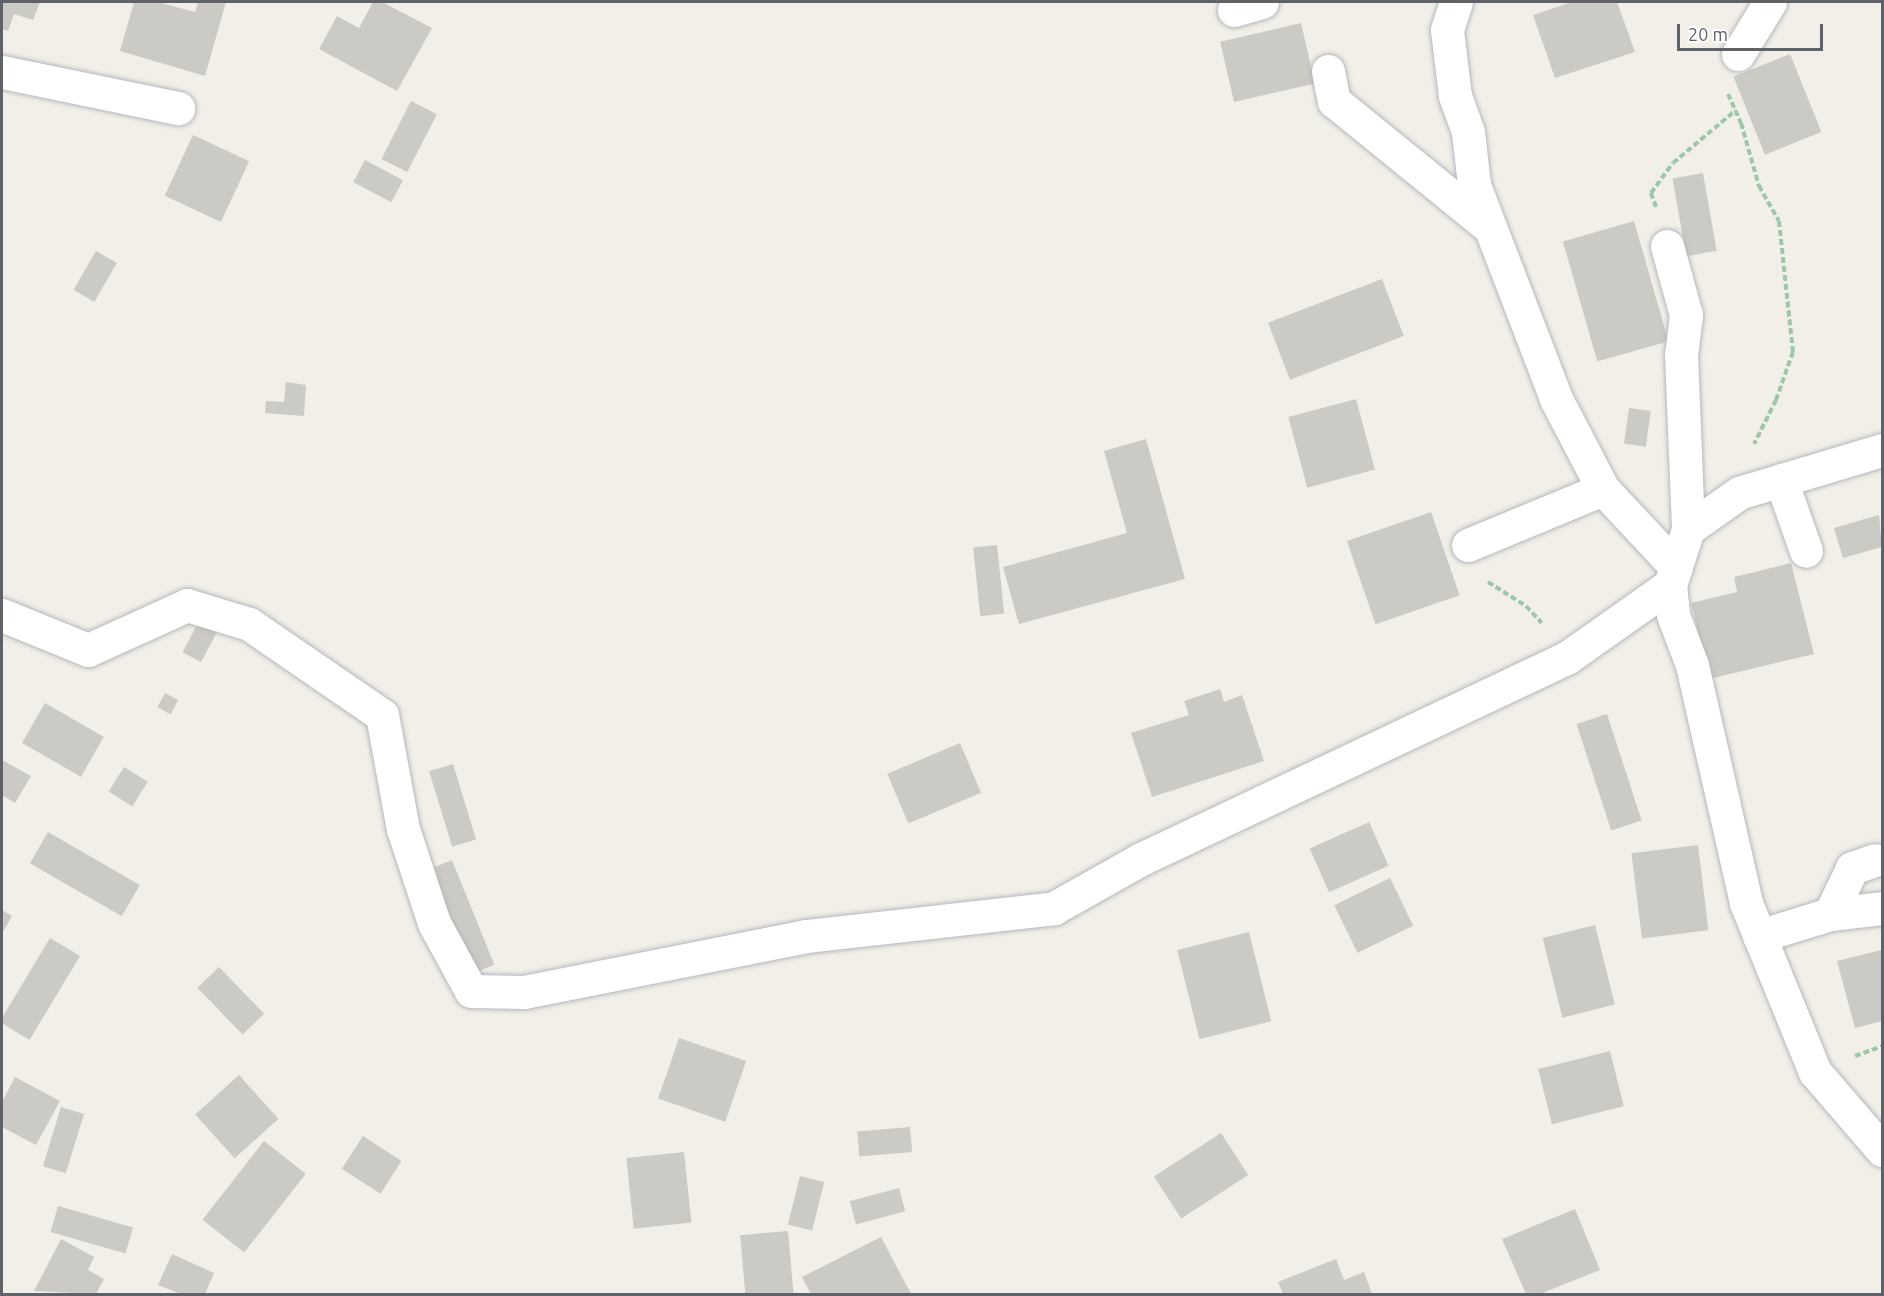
<!DOCTYPE html>
<style>
body{margin:0}
#map{position:relative;width:1884px;height:1296px;overflow:hidden;background:#f1efe8;font-family:Ubuntu,sans-serif}
div>[style]{position:absolute}
.building>*{inset:0;background:#cccac5;transform-origin:0 0}
.path>*{height:4px;margin-top:-2px;transform-origin:0;background:repeating-linear-gradient(90deg,#9cc7a9 0 6px,transparent 0 9px)}
.roads{filter:drop-shadow(0 0 2px #b5b8bc) drop-shadow(0 0 2px #b5b8bc)}
.minor>*{height:33px;margin:-16.5px;padding:0 16.5px;transform-origin:16.5px;border-radius:16.5px;background:#fff}
span{translate:-50% -50%;white-space:nowrap;text-align:center;line-height:1.15;-webkit-text-stroke:4.5px #fff;paint-order:stroke}
.frame{position:absolute;inset:0;border:3px solid #5f6368;pointer-events:none}
.scale{position:absolute;left:1677px;top:24px;width:146px;height:27px;box-sizing:border-box;border:3px solid #5f6368;border-top:0;padding-left:8px;font-size:18px;line-height:21px;white-space:nowrap;color:#5f6368;-webkit-text-stroke:4px #fff;paint-order:stroke}
</style>
<div id="map">
<div class="building">
<div style="clip-path:polygon(2px 2px,40px 2px,33px 20px,14px 14px,8px 31px,2px 29px)"></div>
<div style="clip-path:polygon(134px 2px,157px 2px,195px 12px,198px 2px,226px 2px,205px 76px,120px 51px)"></div>
<div style="clip-path:polygon(373px 2px,382px 2px,432px 28px,397px 91px,319px 49px,337px 16px,359px 28px)"></div>
<div style="clip-path:polygon(1572px 2px,1617px 2px,1635px 52px,1555px 78px,1533px 15px)"></div>
<div style="left:1301px;top:23px;width:62px;height:83px;rotate:77deg"></div>
<div style="left:1790px;top:54px;width:84px;height:61px;rotate:68deg"></div>
<div style="left:411px;top:101px;width:29px;height:65px;rotate:27deg"></div>
<div style="left:193px;top:135px;width:62px;height:67px;rotate:25deg"></div>
<div style="left:365px;top:160px;width:43px;height:25px;rotate:28deg"></div>
<div style="left:1703px;top:173px;width:79px;height:31px;rotate:80deg"></div>
<div style="left:1634px;top:221px;width:125px;height:74px;rotate:74deg"></div>
<div style="left:96px;top:251px;width:24px;height:45px;rotate:30deg"></div>
<div style="left:1382px;top:279px;width:61px;height:122px;rotate:69deg"></div>
<div style="clip-path:polygon(286px 382px,306px 385px,304px 416px,265px 413px,266px 401px,284px 402px)"></div>
<div style="left:1356px;top:399px;width:73px;height:70px;rotate:75deg"></div>
<div style="left:1629px;top:408px;width:22px;height:36px;rotate:8deg"></div>
<div style="clip-path:polygon(1146px 439px,1185px 579px,1019px 624px,1003px 567px,1127px 533px,1104px 451px)"></div>
<div style="left:1431px;top:512px;width:88px;height:89px;rotate:71deg"></div>
<div style="clip-path:polygon(1879px 515px,1882px 547px,1843px 558px,1834px 528px)"></div>
<div style="left:997px;top:545px;width:69px;height:24px;rotate:84deg"></div>
<div style="clip-path:polygon(1791px 563px,1814px 654px,1709px 679px,1691px 603px,1737px 592px,1734px 577px)"></div>
<div style="left:198px;top:623px;width:21px;height:33px;rotate:28deg"></div>
<div style="clip-path:polygon(1220px 689px,1224px 702px,1242px 695px,1264px 761px,1152px 797px,1131px 733px,1189px 715px,1184px 701px)"></div>
<div style="left:165px;top:693px;width:15px;height:16px;rotate:28deg"></div>
<div style="left:45px;top:703px;width:68px;height:46px;rotate:30deg"></div>
<div style="left:1607px;top:714px;width:112px;height:32px;rotate:72deg"></div>
<div style="left:960px;top:743px;width:54px;height:79px;rotate:67deg"></div>
<div style="clip-path:polygon(2px 760px,31px 776px,15px 803px,2px 795px)"></div>
<div style="left:453px;top:764px;width:79px;height:25px;rotate:73deg"></div>
<div style="left:124px;top:767px;width:28px;height:29px;rotate:32deg"></div>
<div style="left:1369px;top:822px;width:48px;height:65px;rotate:66deg"></div>
<div style="left:48px;top:832px;width:106px;height:36px;rotate:30deg"></div>
<div style="left:1698px;top:845px;width:86px;height:67px;rotate:83deg"></div>
<div style="left:452px;top:860px;width:113px;height:24px;rotate:68deg"></div>
<div style="left:1390px;top:878px;width:53px;height:62px;rotate:64deg"></div>
<div style="clip-path:polygon(2px 910px,12px 916px,2px 934px)"></div>
<div style="left:1595px;top:925px;width:82px;height:54px;rotate:76deg"></div>
<div style="left:1249px;top:932px;width:92px;height:74px;rotate:76deg"></div>
<div style="left:50px;top:938px;width:35px;height:98px;rotate:31deg"></div>
<div style="clip-path:polygon(1882px 950px,1882px 1021px,1855px 1028px,1837px 961px)"></div>
<div style="left:219px;top:967px;width:65px;height:30px;rotate:46deg"></div>
<div style="left:679px;top:1038px;width:71px;height:64px;rotate:19deg"></div>
<div style="left:1610px;top:1051px;width:57px;height:74px;rotate:76deg"></div>
<div style="left:239px;top:1075px;width:59px;height:59px;rotate:48deg"></div>
<div style="clip-path:polygon(15px 1077px,60px 1101px,36px 1145px,2px 1127px,2px 1102px)"></div>
<div style="left:61px;top:1107px;width:24px;height:62px;rotate:17deg"></div>
<div style="left:910px;top:1127px;width:25px;height:53px;rotate:85deg"></div>
<div style="left:1221px;top:1133px;width:50px;height:80px;rotate:57deg"></div>
<div style="left:363px;top:1136px;width:46px;height:39px;rotate:33deg"></div>
<div style="left:264px;top:1141px;width:53px;height:100px;rotate:38deg"></div>
<div style="left:684px;top:1152px;width:71px;height:58px;rotate:84deg"></div>
<div style="left:800px;top:1176px;width:25px;height:50px;rotate:14deg"></div>
<div style="left:899px;top:1188px;width:24px;height:51px;rotate:75deg"></div>
<div style="left:58px;top:1206px;width:78px;height:27px;rotate:16deg"></div>
<div style="clip-path:polygon(1575px 1209px,1600px 1270px,1540px 1294px,1526px 1294px,1502px 1239px)"></div>
<div style="left:788px;top:1231px;width:63px;height:48px;rotate:85deg"></div>
<div style="clip-path:polygon(881px 1237px,911px 1294px,811px 1294px,802px 1277px)"></div>
<div style="clip-path:polygon(61px 1239px,94px 1257px,88px 1270px,104px 1279px,96px 1294px,34px 1291px)"></div>
<div style="clip-path:polygon(172px 1254px,214px 1273px,205px 1294px,181px 1294px,158px 1285px)"></div>
<div style="clip-path:polygon(1336px 1259px,1344px 1280px,1364px 1272px,1372px 1294px,1283px 1294px,1278px 1282px)"></div>
</div>
<div class="path">
<div style="left:1728px;top:94px;width:32px;rotate:66deg"></div>
<div style="left:1741px;top:123px;width:66px;rotate:74.1deg"></div>
<div style="left:1759px;top:186px;width:40px;rotate:60.3deg"></div>
<div style="left:1779px;top:221px;width:132px;rotate:83.9deg"></div>
<div style="left:1793px;top:352px;width:51px;rotate:109.5deg"></div>
<div style="left:1776px;top:400px;width:49px;rotate:116.6deg"></div>
<div style="left:1656px;top:207px;width:15px;rotate:-110deg"></div>
<div style="left:1651px;top:193px;width:37px;rotate:-54deg"></div>
<div style="left:1673px;top:163px;width:82px;rotate:-40.1deg"></div>
<div style="left:1488px;top:582px;width:45px;rotate:32.3deg"></div>
<div style="left:1526px;top:606px;width:23px;rotate:47deg"></div>
<div style="left:1855px;top:1056px;width:29px;rotate:-20deg"></div>
</div>
<div class="roads">
<div class="minor">
<div style="left:1456px;top:2px;width:29px;rotate:108deg"></div>
<div style="left:1447px;top:30px;width:66px;rotate:83.1deg"></div>
<div style="left:1455px;top:96px;width:38px;rotate:70deg"></div>
<div style="left:1468px;top:132px;width:53px;rotate:83.5deg"></div>
<div style="left:1474px;top:185px;width:229px;rotate:69deg"></div>
<div style="left:1556px;top:399px;width:102px;rotate:62.4deg"></div>
<div style="left:1603px;top:489px;width:107px;rotate:46.9deg"></div>
<div style="left:1234px;top:10px;width:29px;rotate:-16deg"></div>
<div style="left:1738px;top:54px;width:61px;rotate:-58.4deg"></div>
<div style="left:1328px;top:71px;width:31px;rotate:79deg"></div>
<div style="left:1334px;top:101px;width:201px;rotate:39.1deg"></div>
<div style="left:2px;top:72px;width:180px;rotate:11.6deg"></div>
<div style="left:1667px;top:246px;width:72px;rotate:74.6deg"></div>
<div style="left:1686px;top:315px;width:39px;rotate:97deg"></div>
<div style="left:1681px;top:354px;width:175px;rotate:87.7deg"></div>
<div style="left:1882px;top:450px;width:149px;rotate:163.3deg"></div>
<div style="left:1739px;top:493px;width:62px;rotate:144.8deg"></div>
<div style="left:1688px;top:529px;width:59px;rotate:107.8deg"></div>
<div style="left:1670px;top:585px;width:30px;rotate:84deg"></div>
<div style="left:1673px;top:615px;width:53px;rotate:69.2deg"></div>
<div style="left:1692px;top:665px;width:244px;rotate:77.2deg"></div>
<div style="left:1746px;top:903px;width:183px;rotate:67.8deg"></div>
<div style="left:1815px;top:1072px;width:103px;rotate:49.3deg"></div>
<div style="left:1781px;top:480px;width:75px;rotate:70.6deg"></div>
<div style="left:1468px;top:545px;width:146px;rotate:-22.5deg"></div>
<div style="left:2px;top:615px;width:93px;rotate:22.1deg"></div>
<div style="left:88px;top:650px;width:109px;rotate:-24.4deg"></div>
<div style="left:187px;top:605px;width:65px;rotate:17deg"></div>
<div style="left:249px;top:624px;width:161px;rotate:34.4deg"></div>
<div style="left:382px;top:715px;width:116px;rotate:79.6deg"></div>
<div style="left:403px;top:829px;width:99px;rotate:71.7deg"></div>
<div style="left:434px;top:923px;width:77px;rotate:61.4deg"></div>
<div style="left:471px;top:991px;width:53px;rotate:1.1deg"></div>
<div style="left:524px;top:992px;width:288px;rotate:-11.2deg"></div>
<div style="left:806px;top:936px;width:250px;rotate:-6.4deg"></div>
<div style="left:1054px;top:908px;width:100px;rotate:-29.4deg"></div>
<div style="left:1141px;top:859px;width:472px;rotate:-25.3deg"></div>
<div style="left:1568px;top:657px;width:125px;rotate:-35.2deg"></div>
<div style="left:1830px;top:914px;width:51px;rotate:-64.4deg"></div>
<div style="left:1852px;top:868px;width:24px;rotate:-19deg"></div>
<div style="left:1759px;top:936px;width:74px;rotate:-17.2deg"></div>
<div style="left:1830px;top:914px;width:52px;rotate:-6.6deg"></div>
</div>
</div>
<div class="frame"></div>
<div class="scale">20 m</div>
</div>
